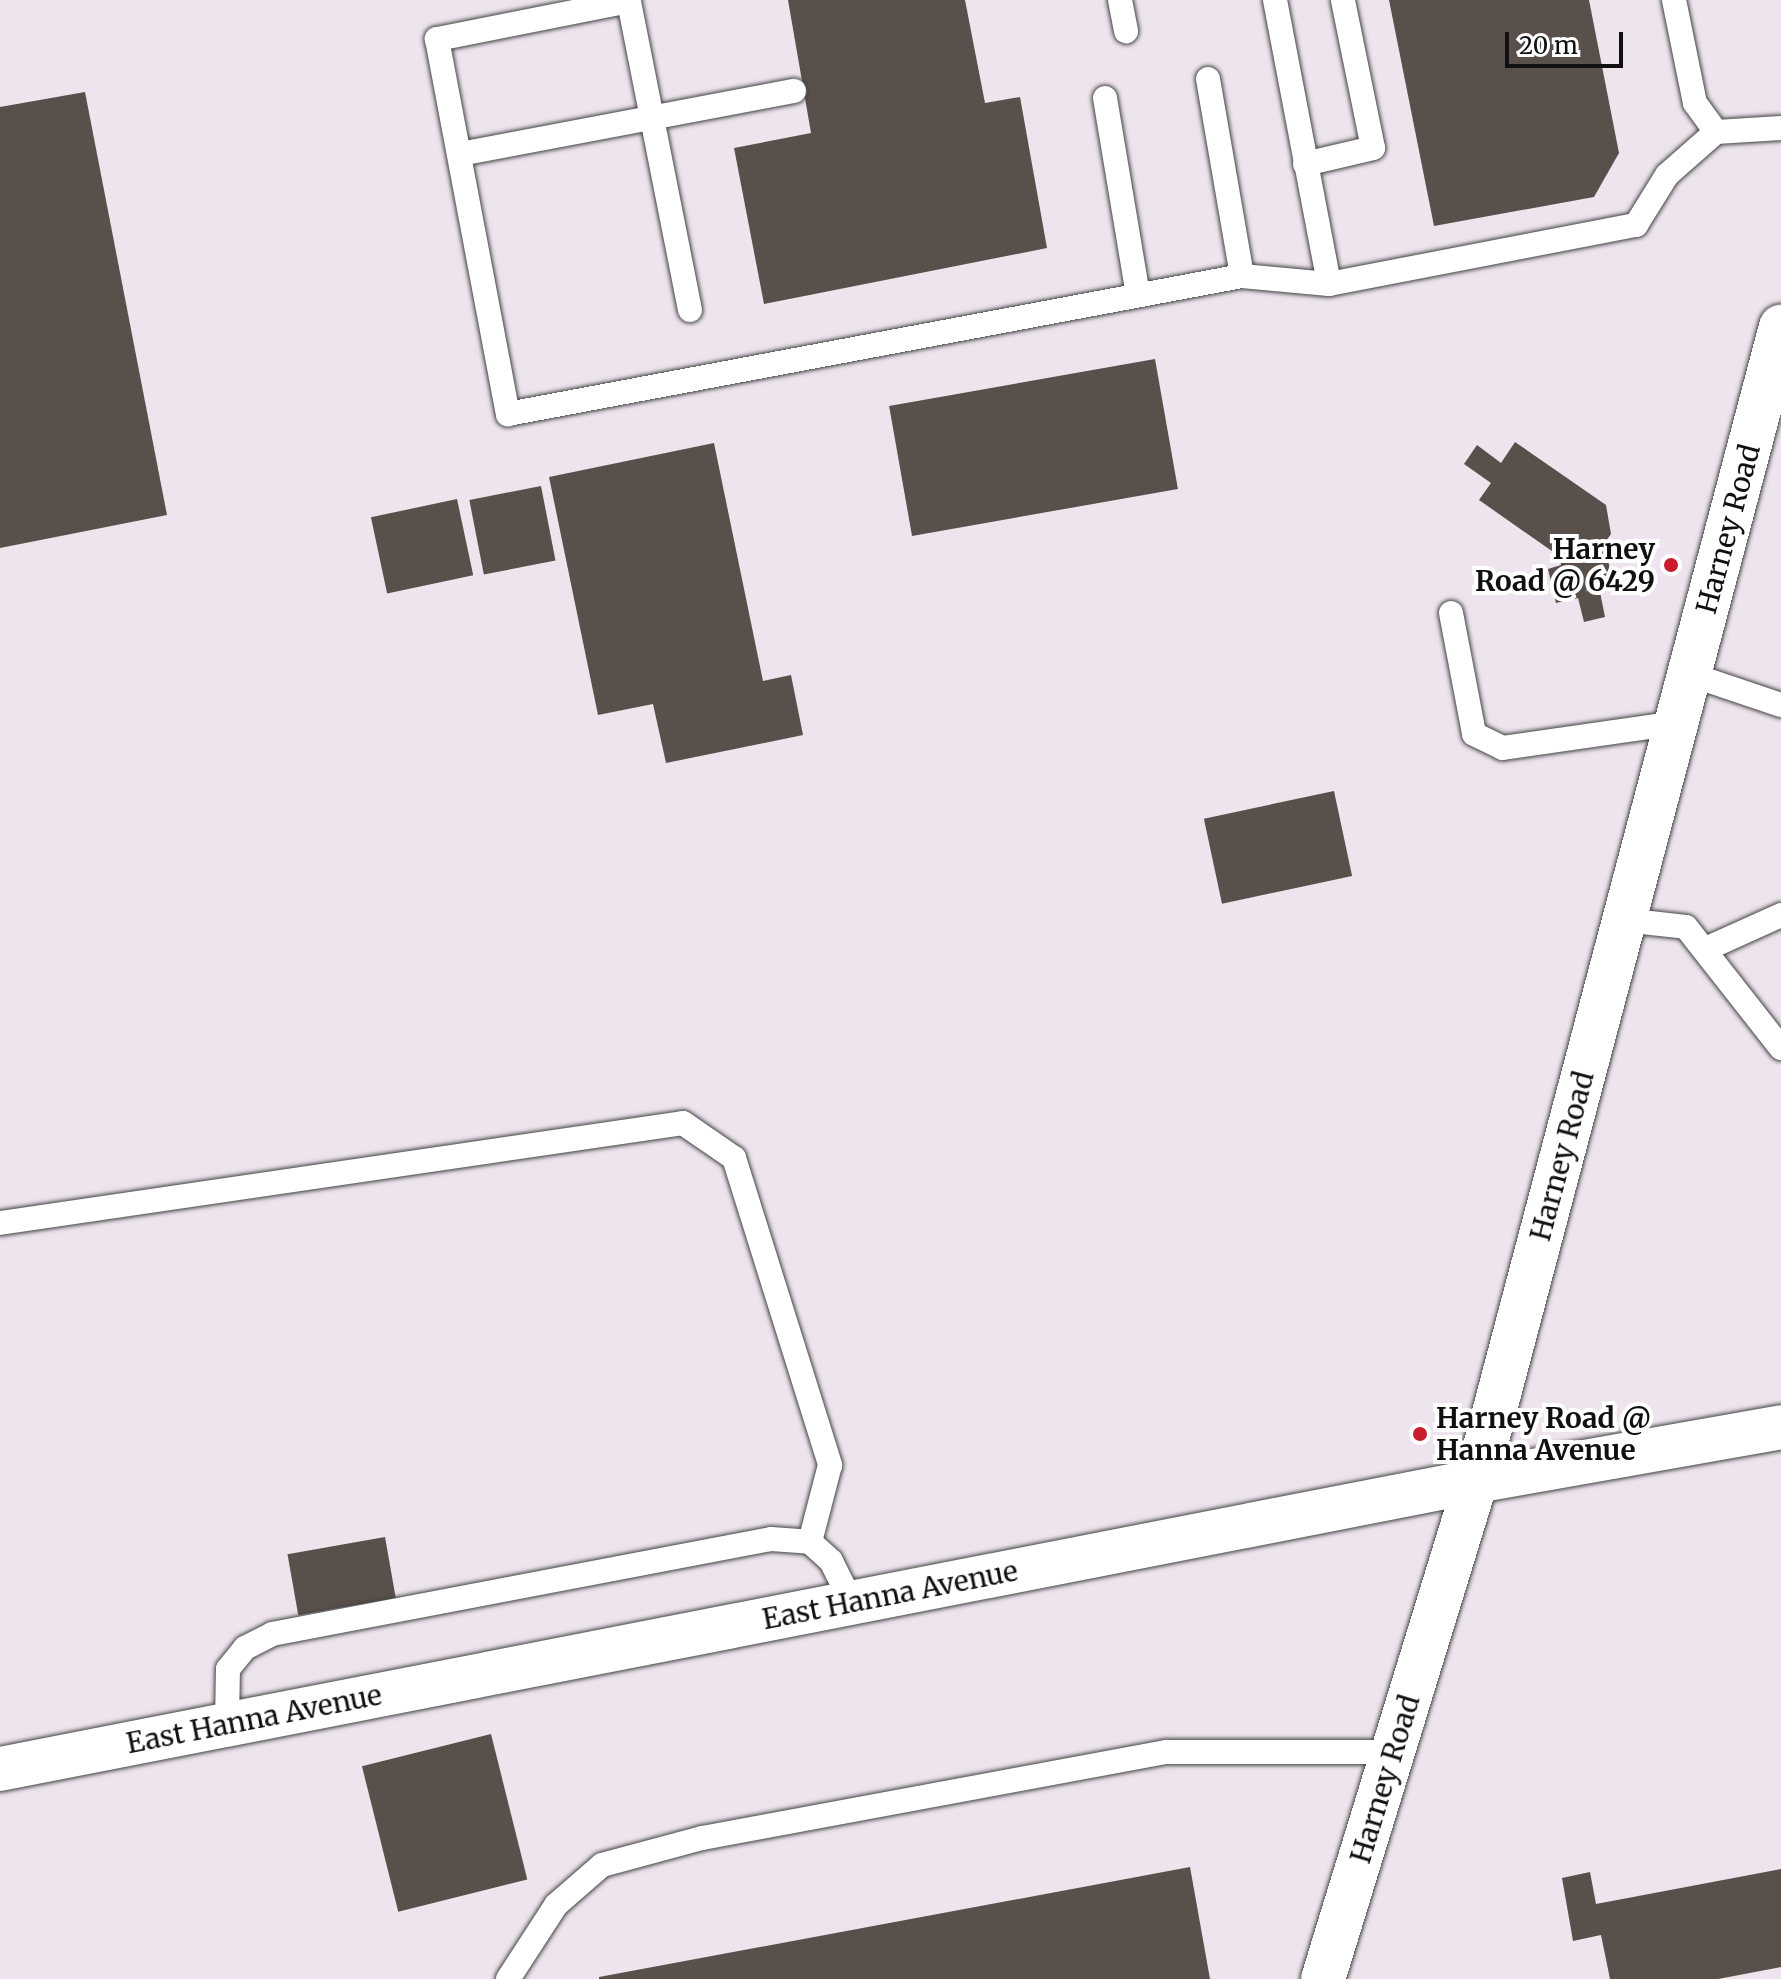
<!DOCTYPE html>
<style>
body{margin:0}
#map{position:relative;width:1781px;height:1979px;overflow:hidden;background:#fffcf2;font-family:Merriweather,serif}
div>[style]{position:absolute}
.industrial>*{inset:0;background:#ede4ee;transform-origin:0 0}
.building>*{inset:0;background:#59504b;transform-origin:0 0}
.roads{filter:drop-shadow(0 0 2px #434343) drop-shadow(0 0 2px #434343)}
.service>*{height:24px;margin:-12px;padding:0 12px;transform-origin:12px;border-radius:12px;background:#fff}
.minor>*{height:44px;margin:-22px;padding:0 22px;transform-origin:22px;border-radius:22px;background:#fff}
.tertiary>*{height:44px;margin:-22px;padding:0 22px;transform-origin:22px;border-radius:22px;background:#fff}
.dots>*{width:22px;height:22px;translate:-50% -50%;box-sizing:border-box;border:4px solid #fff;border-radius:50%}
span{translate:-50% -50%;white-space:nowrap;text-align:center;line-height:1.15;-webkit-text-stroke:8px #fff;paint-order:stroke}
.street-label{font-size:28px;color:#101010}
.poi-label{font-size:28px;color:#101010;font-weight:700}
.right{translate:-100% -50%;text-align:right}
.left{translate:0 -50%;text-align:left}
.scale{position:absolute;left:1505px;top:32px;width:118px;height:36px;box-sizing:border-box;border:4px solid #101010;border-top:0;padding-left:10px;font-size:24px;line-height:28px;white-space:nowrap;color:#101010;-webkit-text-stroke:6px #fff;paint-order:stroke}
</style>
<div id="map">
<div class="industrial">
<div style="left:0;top:0;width:1781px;height:1979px"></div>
</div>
<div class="building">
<div style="clip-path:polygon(788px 0,965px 0,985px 103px,1020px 97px,1047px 248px,764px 304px,734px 148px,811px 133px)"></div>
<div style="clip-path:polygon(1389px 0,1589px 0,1619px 153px,1594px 197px,1434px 226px)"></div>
<div style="clip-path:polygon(85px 92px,167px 515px,0 548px,0 107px)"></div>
<div style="left:1155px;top:359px;width:132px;height:270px;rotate:80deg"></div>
<div style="clip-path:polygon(1515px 442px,1606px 505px,1611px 534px,1604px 544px,1615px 590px,1600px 592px,1605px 617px,1584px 622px,1578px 598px,1556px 603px,1548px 569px,1561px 565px,1559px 556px,1479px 500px,1491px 483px,1464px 464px,1477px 445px,1501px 463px)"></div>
<div style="clip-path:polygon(714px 443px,763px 681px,791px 675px,803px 735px,666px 763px,653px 704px,598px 715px,549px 477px)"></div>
<div style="left:541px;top:486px;width:76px;height:73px;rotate:79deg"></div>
<div style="left:457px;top:499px;width:78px;height:88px;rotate:78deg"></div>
<div style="left:1334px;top:791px;width:87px;height:133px;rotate:78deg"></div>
<div style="left:385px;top:1537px;width:62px;height:99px;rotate:80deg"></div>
<div style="left:491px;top:1734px;width:150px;height:133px;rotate:76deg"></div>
<div style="clip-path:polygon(1190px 1867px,1210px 1979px,599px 1979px,599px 1977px)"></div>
<div style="clip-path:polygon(1781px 1869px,1781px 1967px,1718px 1979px,1610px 1979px,1601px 1935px,1573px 1941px,1562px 1878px,1590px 1872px,1596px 1904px)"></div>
</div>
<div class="roads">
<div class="service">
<div style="left:1120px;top:0;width:32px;rotate:79deg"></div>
<div style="left:1275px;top:0;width:289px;rotate:79.2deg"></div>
<div style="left:1674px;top:0;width:105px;rotate:78.5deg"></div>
<div style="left:1695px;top:103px;width:36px;rotate:54deg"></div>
<div style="left:1208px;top:79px;width:200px;rotate:80.2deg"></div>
<div style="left:1105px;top:98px;width:200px;rotate:80.5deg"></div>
<div style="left:460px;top:154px;width:340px;rotate:-10.7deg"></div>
<div style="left:1305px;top:164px;width:70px;rotate:-13.2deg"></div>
<div style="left:1373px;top:148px;width:151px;rotate:-101.5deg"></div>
<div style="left:690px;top:310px;width:315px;rotate:-101.2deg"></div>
<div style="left:629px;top:1px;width:196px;rotate:168.8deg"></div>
<div style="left:437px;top:39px;width:382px;rotate:79.3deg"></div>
<div style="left:508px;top:414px;width:747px;rotate:-10.65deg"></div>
<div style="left:1242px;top:276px;width:87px;rotate:5.3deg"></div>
<div style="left:1329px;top:284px;width:313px;rotate:-10.9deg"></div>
<div style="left:1636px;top:225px;width:59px;rotate:-58.2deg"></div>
<div style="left:1667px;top:175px;width:65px;rotate:-41.3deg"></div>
<div style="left:1716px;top:132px;width:65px;rotate:-3.5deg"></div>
<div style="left:1451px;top:613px;width:123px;rotate:79.2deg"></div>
<div style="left:1474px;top:734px;width:32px;rotate:26deg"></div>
<div style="left:1503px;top:748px;width:175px;rotate:-8.2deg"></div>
<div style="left:1689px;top:674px;width:97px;rotate:18.6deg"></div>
<div style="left:1624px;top:920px;width:62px;rotate:6.4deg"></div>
<div style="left:1686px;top:927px;width:154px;rotate:51.9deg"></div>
<div style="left:1708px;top:948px;width:80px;rotate:-24.3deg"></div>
<div style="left:0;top:1223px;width:690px;rotate:-8.33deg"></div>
<div style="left:683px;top:1123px;width:62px;rotate:34.5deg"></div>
<div style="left:734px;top:1158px;width:322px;rotate:72.6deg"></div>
<div style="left:830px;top:1465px;width:80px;rotate:104.6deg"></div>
<div style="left:227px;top:1724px;width:55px;rotate:-89deg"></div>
<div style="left:228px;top:1669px;width:27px;rotate:-51deg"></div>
<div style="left:245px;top:1648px;width:30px;rotate:-27deg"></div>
<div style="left:272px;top:1634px;width:508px;rotate:-10.78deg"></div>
<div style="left:771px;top:1539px;width:39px;rotate:4deg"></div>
<div style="left:810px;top:1542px;width:28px;rotate:42deg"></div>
<div style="left:831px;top:1561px;width:47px;rotate:63.4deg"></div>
<div style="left:508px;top:1979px;width:88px;rotate:-57deg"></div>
<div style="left:556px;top:1905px;width:61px;rotate:-41deg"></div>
<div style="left:602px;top:1865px;width:104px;rotate:-15.1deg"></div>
<div style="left:702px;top:1838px;width:472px;rotate:-10.5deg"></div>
<div style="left:1166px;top:1752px;width:227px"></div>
</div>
<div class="minor">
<div style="left:0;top:1769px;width:1504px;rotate:-11.04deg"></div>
</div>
<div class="tertiary">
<div style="left:1476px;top:1481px;width:310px;rotate:-10deg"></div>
<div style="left:1323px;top:1979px;width:521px;rotate:-72.92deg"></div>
<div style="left:1476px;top:1481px;width:1194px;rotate:-75.2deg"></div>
</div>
</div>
<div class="dots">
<div style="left:1671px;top:565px;background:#cb1c2c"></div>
<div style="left:1420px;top:1434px;background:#cb1c2c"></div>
</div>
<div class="street-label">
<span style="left:1728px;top:529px;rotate:-75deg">Harney Road</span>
<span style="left:1562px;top:1156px;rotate:-75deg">Harney Road</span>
<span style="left:890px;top:1595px;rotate:-11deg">East Hanna Avenue</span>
<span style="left:254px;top:1719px;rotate:-11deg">East Hanna Avenue</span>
<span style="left:1385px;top:1779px;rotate:-73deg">Harney Road</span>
</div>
<div class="poi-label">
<span class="right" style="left:1655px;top:565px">Harney<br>Road @ 6429</span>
<span class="left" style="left:1436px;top:1434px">Harney Road @<br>Hanna Avenue</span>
</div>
<div class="scale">20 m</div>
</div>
